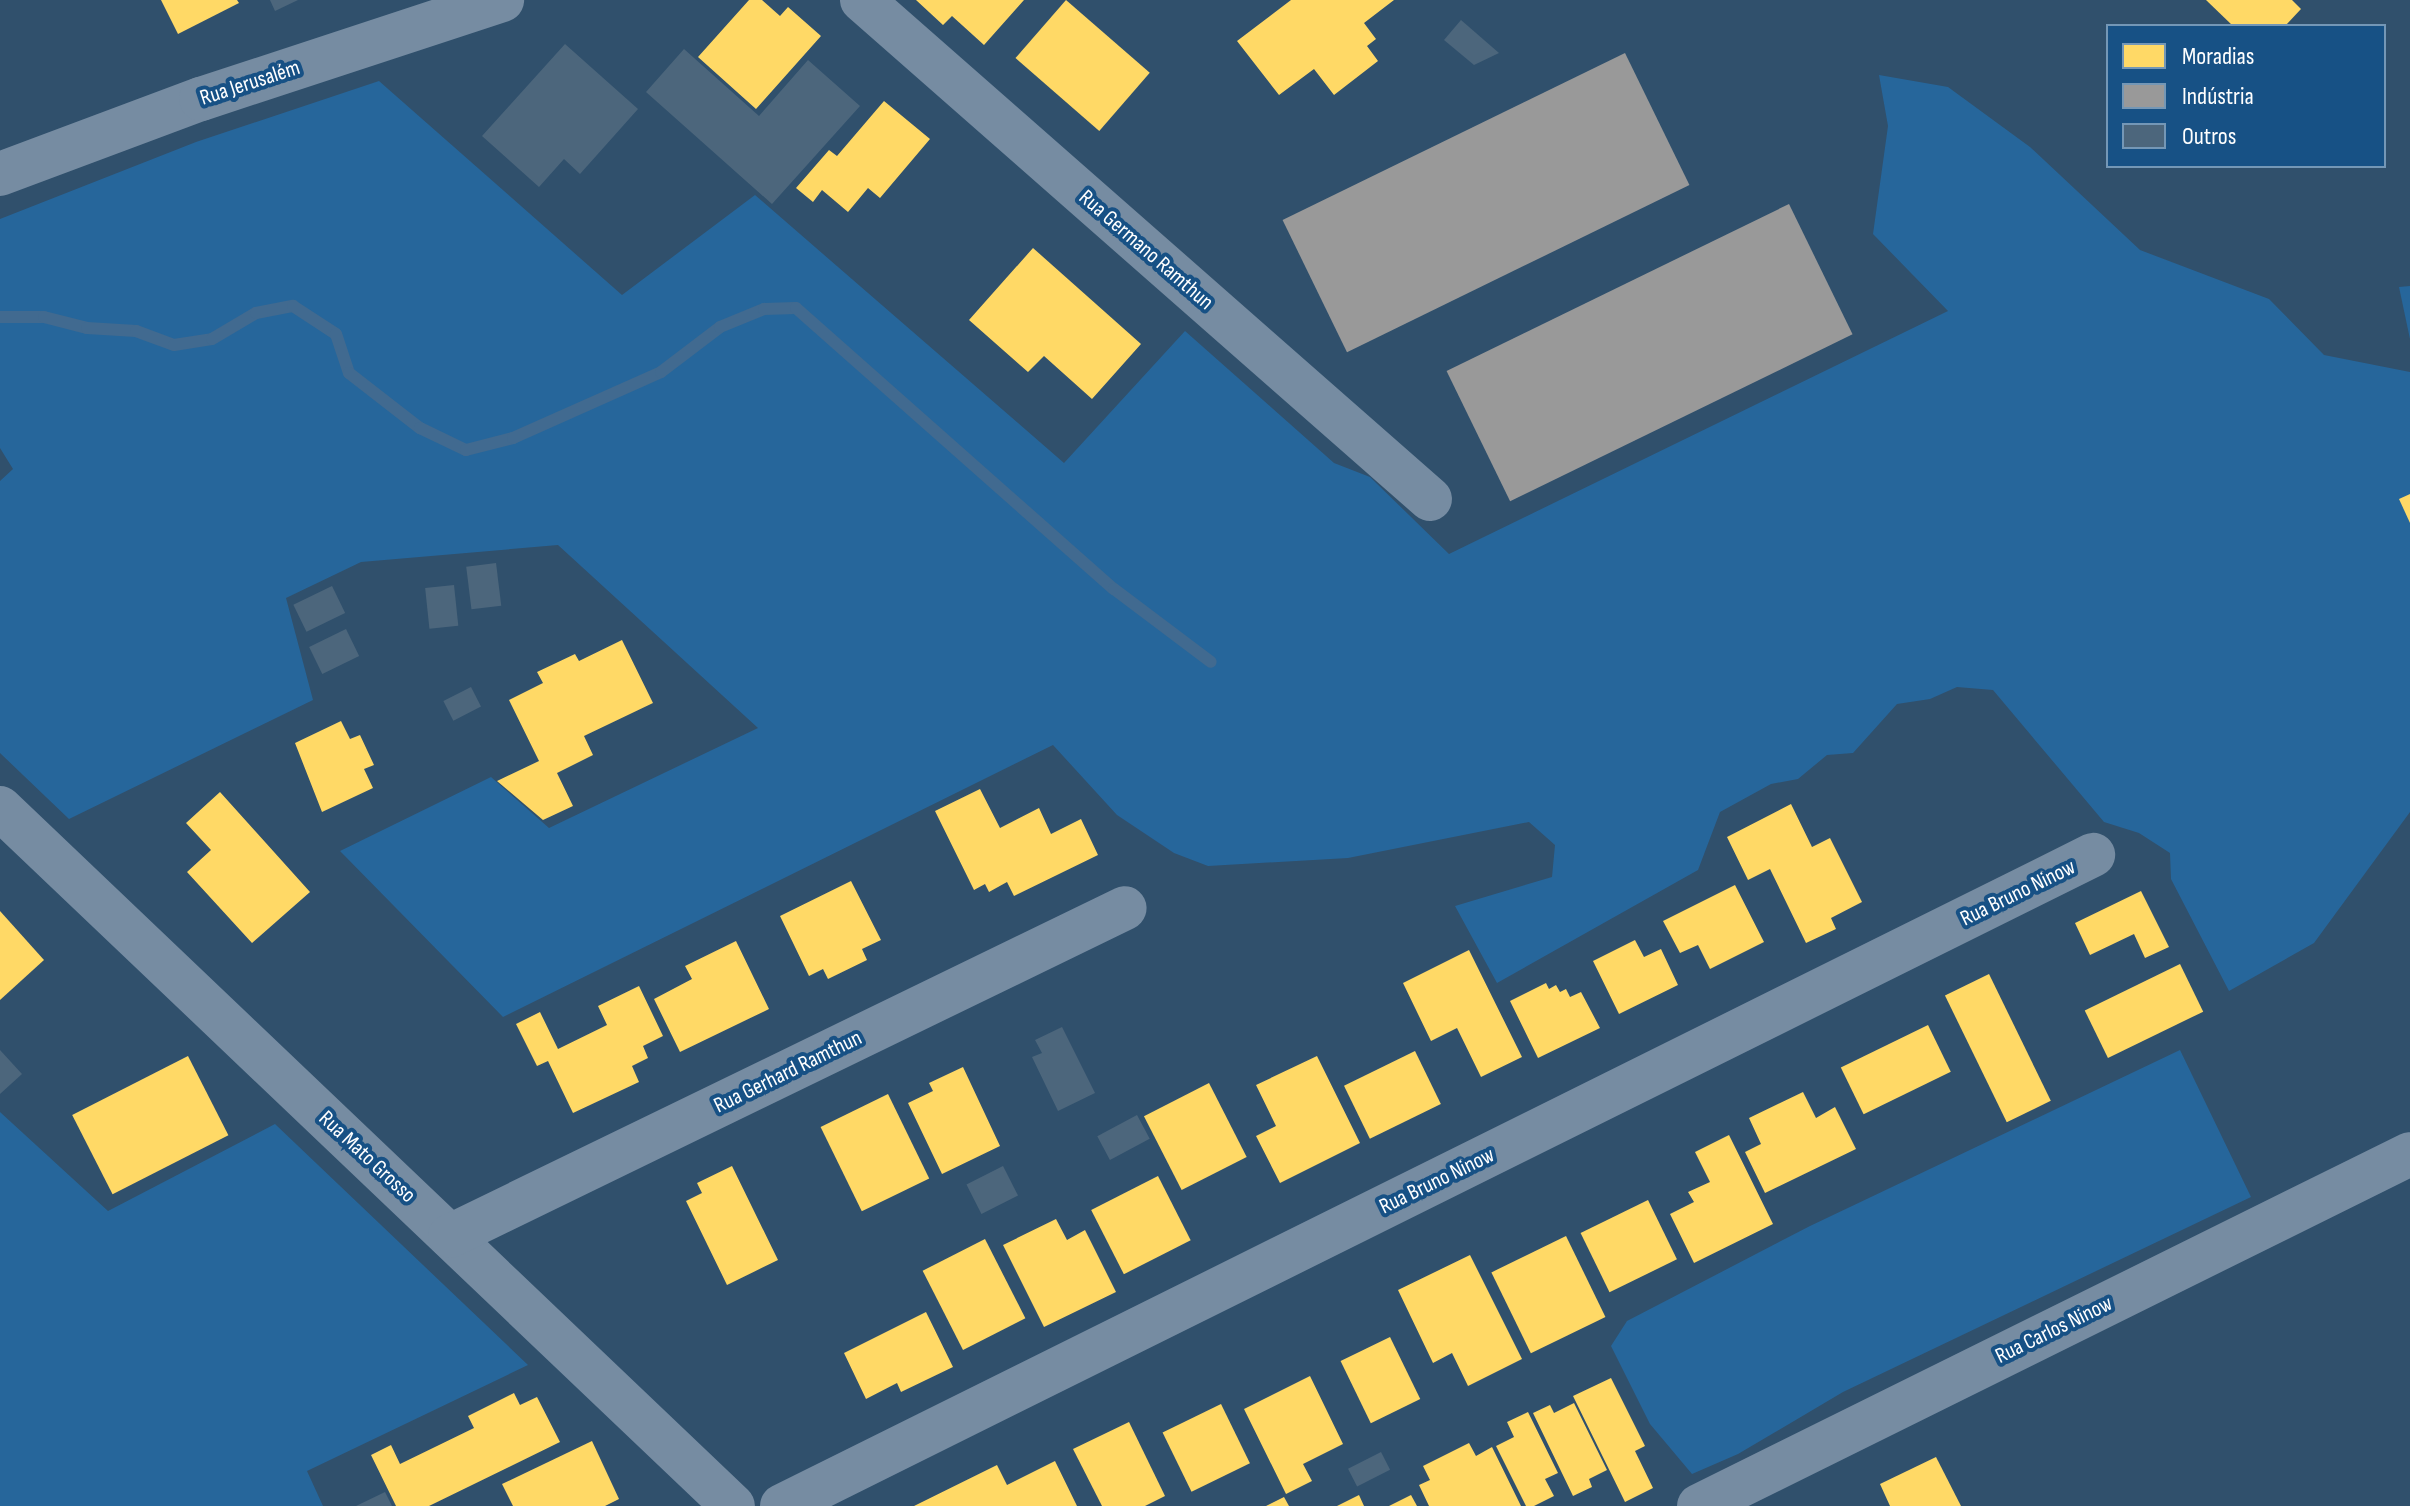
<!DOCTYPE html>
<meta charset="utf-8">
<style>
body{margin:0}
#map{position:relative;width:2410px;height:1506px;overflow:hidden;background:#30506c;font-family:"Sofia Sans Condensed",sans-serif}
div>[style]{position:absolute}
.green>*{inset:0;background:#26669b}
.homes>*{inset:0;background:#ffd966;transform-origin:0 0}
.industry>*{inset:0;background:#999;transform-origin:0 0}
.stream>*{height:12px;margin:-6px;padding:0 6px;transform-origin:6px;border-radius:6px;background:#416a90}
.building>*{inset:0;background:#4c667c;transform-origin:0 0}
.minor>*{height:44px;margin:-22px;padding:0 22px;transform-origin:22px;border-radius:22px;background:#768ca2}
span{translate:-50% -50%;white-space:nowrap;text-align:center;line-height:1.15;-webkit-text-stroke:8px #175185;paint-order:stroke}
.street-label{font-size:22px;color:#fff}
.legend{position:absolute;left:2106px;top:24px;width:280px;height:144px;box-sizing:border-box;background:#175185;border:2px solid #7497b6;margin:0;padding:10px 14px;list-style:none;font-size:24px;color:#fff}
.legend li{display:flex;align-items:center;gap:16px;height:40px}
.legend b{width:40px;border:2px solid #7497b6}
</style>
<div id="map">
<div class="green">
<div style="clip-path:polygon(1879px 75px,1948px 87px,2030px 147px,2140px 250px,2269px 299px,2324px 355px,2410px 372px,2410px 812px,2314px 943px,2229px 991px,2171px 879px,2170px 853px,2139px 833px,2104px 822px,1993px 690px,1957px 687px,1930px 699px,1897px 704px,1853px 753px,1827px 755px,1798px 779px,1771px 784px,1720px 812px,1698px 870px,1497px 983px,1455px 906px,1552px 877px,1555px 845px,1529px 822px,1348px 858px,1208px 866px,1174px 853px,1117px 815px,1053px 745px,503px 1017px,340px 851px,491px 777px,549px 828px,758px 728px,558px 545px,361px 562px,286px 598px,313px 700px,69px 819px,0 753px,0 481px,13px 469px,0 448px,0 219px,196px 142px,379px 81px,622px 295px,755px 195px,1064px 463px,1185px 331px,1334px 463px,1370px 477px,1449px 554px,1948px 311px,1873px 234px,1888px 126px)"></div>
<div style="clip-path:polygon(2410px 286px,2410px 339px,2399px 287px)"></div>
<div style="clip-path:polygon(2180px 1050px,2251px 1197px,1843px 1392px,1738px 1454px,1692px 1474px,1650px 1424px,1611px 1346px,1627px 1321px,1810px 1226px)"></div>
<div style="clip-path:polygon(0 1112px,108px 1211px,275px 1124px,528px 1365px,307px 1471px,323px 1506px,0 1506px)"></div>
</div>
<div class="homes">
<div style="clip-path:polygon(161px 0,237px 0,239px 3px,178px 34px)"></div>
<div style="clip-path:polygon(749px 0,762px 0,780px 16px,788px 7px,821px 36px,756px 109px,698px 57px)"></div>
<div style="clip-path:polygon(916px 0,1024px 0,984px 45px,952px 16px,943px 25px)"></div>
<div style="left:1066px;top:0;width:111px;height:77px;rotate:41deg"></div>
<div style="clip-path:polygon(1291px 0,1394px 0,1364px 23px,1376px 39px,1367px 46px,1378px 61px,1334px 95px,1314px 69px,1279px 95px,1237px 41px)"></div>
<div style="clip-path:polygon(2206px 0,2292px 0,2301px 9px,2285px 26px,2233px 26px)"></div>
<div style="clip-path:polygon(884px 101px,930px 139px,880px 198px,868px 188px,848px 212px,822px 190px,813px 202px,796px 188px,829px 150px,837px 156px)"></div>
<div style="clip-path:polygon(1033px 248px,1141px 344px,1092px 399px,1044px 356px,1028px 372px,969px 320px)"></div>
<div style="clip-path:polygon(2410px 494px,2410px 523px,2399px 499px)"></div>
<div style="clip-path:polygon(622px 640px,653px 703px,584px 736px,593px 755px,557px 773px,573px 806px,543px 820px,497px 781px,539px 761px,509px 700px,543px 683px,537px 672px,575px 654px,579px 661px)"></div>
<div style="clip-path:polygon(341px 721px,350px 739px,360px 735px,374px 765px,364px 769px,373px 788px,322px 812px,295px 743px)"></div>
<div style="clip-path:polygon(980px 789px,1000px 828px,1039px 808px,1051px 834px,1081px 819px,1098px 855px,1014px 896px,1007px 882px,989px 892px,985px 884px,974px 890px,935px 811px)"></div>
<div style="clip-path:polygon(220px 792px,310px 892px,252px 943px,187px 872px,211px 850px,186px 823px)"></div>
<div style="clip-path:polygon(1791px 804px,1812px 847px,1830px 838px,1862px 902px,1831px 918px,1836px 929px,1806px 943px,1770px 869px,1748px 880px,1727px 837px)"></div>
<div style="clip-path:polygon(851px 881px,881px 940px,862px 949px,867px 960px,828px 979px,823px 969px,809px 976px,780px 916px)"></div>
<div style="clip-path:polygon(1735px 885px,1764px 942px,1710px 969px,1698px 945px,1680px 953px,1663px 921px)"></div>
<div style="clip-path:polygon(2141px 891px,2169px 947px,2145px 958px,2134px 934px,2090px 955px,2075px 923px)"></div>
<div style="clip-path:polygon(0 911px,44px 960px,0 1000px)"></div>
<div style="clip-path:polygon(1635px 940px,1644px 957px,1661px 949px,1678px 985px,1619px 1014px,1593px 961px)"></div>
<div style="clip-path:polygon(736px 941px,769px 1009px,680px 1052px,654px 999px,692px 979px,685px 966px)"></div>
<div style="clip-path:polygon(1469px 950px,1522px 1057px,1481px 1077px,1457px 1028px,1431px 1041px,1403px 983px)"></div>
<div style="left:2180px;top:964px;width:53px;height:106px;rotate:64deg"></div>
<div style="left:1989px;top:974px;width:141px;height:49px;rotate:64deg"></div>
<div style="clip-path:polygon(1546px 983px,1549px 989px,1556px 985px,1560px 992px,1566px 989px,1570px 997px,1581px 992px,1600px 1028px,1538px 1058px,1510px 1001px)"></div>
<div style="clip-path:polygon(639px 986px,663px 1036px,643px 1046px,648px 1058px,632px 1066px,639px 1082px,573px 1113px,548px 1061px,537px 1066px,516px 1024px,540px 1012px,558px 1049px,607px 1025px,598px 1006px)"></div>
<div style="left:1928px;top:1025px;width:52px;height:97px;rotate:64deg"></div>
<div style="left:1415px;top:1051px;width:59px;height:79px;rotate:64deg"></div>
<div style="left:188px;top:1056px;width:89px;height:130px;rotate:63deg"></div>
<div style="clip-path:polygon(1317px 1056px,1360px 1143px,1280px 1183px,1256px 1136px,1276px 1126px,1256px 1085px)"></div>
<div style="clip-path:polygon(963px 1067px,1000px 1146px,942px 1174px,908px 1103px,933px 1091px,929px 1083px)"></div>
<div style="left:1209px;top:1083px;width:83px;height:73px;rotate:63deg"></div>
<div style="clip-path:polygon(1803px 1092px,1816px 1118px,1835px 1107px,1856px 1149px,1765px 1193px,1745px 1152px,1761px 1144px,1749px 1118px)"></div>
<div style="left:888px;top:1094px;width:94px;height:75px;rotate:64deg"></div>
<div style="clip-path:polygon(1729px 1135px,1773px 1224px,1694px 1263px,1670px 1214px,1694px 1202px,1688px 1192px,1710px 1182px,1695px 1152px)"></div>
<div style="clip-path:polygon(732px 1166px,778px 1260px,727px 1285px,686px 1201px,702px 1193px,697px 1183px)"></div>
<div style="left:1158px;top:1176px;width:72px;height:75px;rotate:63deg"></div>
<div style="left:1648px;top:1200px;width:66px;height:75px;rotate:64deg"></div>
<div style="clip-path:polygon(1056px 1219px,1067px 1240px,1085px 1230px,1116px 1292px,1044px 1327px,1003px 1245px)"></div>
<div style="left:1566px;top:1236px;width:90px;height:83px;rotate:64deg"></div>
<div style="left:985px;top:1239px;width:89px;height:70px;rotate:63deg"></div>
<div style="clip-path:polygon(1470px 1255px,1522px 1359px,1468px 1386px,1452px 1353px,1433px 1363px,1398px 1290px)"></div>
<div style="clip-path:polygon(926px 1312px,953px 1367px,901px 1392px,897px 1383px,866px 1399px,844px 1353px)"></div>
<div style="left:1390px;top:1337px;width:69px;height:55px;rotate:64deg"></div>
<div style="clip-path:polygon(1310px 1376px,1343px 1444px,1303px 1464px,1312px 1481px,1286px 1494px,1244px 1409px)"></div>
<div style="clip-path:polygon(1611px 1378px,1645px 1446px,1635px 1451px,1653px 1488px,1625px 1502px,1573px 1396px)"></div>
<div style="clip-path:polygon(514px 1393px,520px 1405px,537px 1397px,560px 1442px,429px 1506px,396px 1506px,371px 1455px,391px 1445px,400px 1464px,474px 1428px,468px 1416px)"></div>
<div style="clip-path:polygon(1574px 1403px,1607px 1470px,1589px 1479px,1592px 1487px,1573px 1496px,1533px 1413px,1550px 1405px,1554px 1413px)"></div>
<div style="left:1221px;top:1404px;width:66px;height:65px;rotate:64deg"></div>
<div style="clip-path:polygon(1528px 1412px,1558px 1473px,1545px 1479px,1554px 1496px,1534px 1506px,1526px 1506px,1496px 1446px,1514px 1437px,1507px 1422px)"></div>
<div style="clip-path:polygon(1129px 1422px,1165px 1496px,1145px 1506px,1102px 1506px,1073px 1449px)"></div>
<div style="clip-path:polygon(592px 1441px,619px 1499px,605px 1506px,513px 1506px,502px 1484px)"></div>
<div style="clip-path:polygon(1469px 1443px,1476px 1456px,1492px 1447px,1521px 1506px,1429px 1506px,1419px 1485px,1430px 1480px,1423px 1466px)"></div>
<div style="clip-path:polygon(1936px 1457px,1961px 1506px,1890px 1506px,1880px 1484px)"></div>
<div style="clip-path:polygon(1055px 1461px,1077px 1506px,914px 1506px,997px 1465px,1007px 1485px)"></div>
<div style="clip-path:polygon(1359px 1495px,1364px 1506px,1337px 1506px)"></div>
<div style="clip-path:polygon(1411px 1495px,1417px 1506px,1389px 1506px)"></div>
<div style="clip-path:polygon(1284px 1497px,1289px 1506px,1266px 1506px)"></div>
</div>
<div class="industry">
<div style="left:1625px;top:53px;width:147px;height:381px;rotate:64deg"></div>
<div style="left:1789px;top:204px;width:145px;height:381px;rotate:64deg"></div>
</div>
<div class="stream">
<div style="left:0;top:317px;width:44px"></div>
<div style="left:44px;top:317px;width:44px;rotate:14.3deg"></div>
<div style="left:87px;top:328px;width:49px;rotate:3.5deg"></div>
<div style="left:136px;top:331px;width:40px;rotate:20.2deg"></div>
<div style="left:174px;top:345px;width:38px;rotate:-9deg"></div>
<div style="left:212px;top:339px;width:51px;rotate:-30.6deg"></div>
<div style="left:256px;top:313px;width:38px;rotate:-11deg"></div>
<div style="left:293px;top:306px;width:51px;rotate:33.1deg"></div>
<div style="left:336px;top:334px;width:41px;rotate:71.6deg"></div>
<div style="left:349px;top:373px;width:90px;rotate:37.8deg"></div>
<div style="left:420px;top:428px;width:51px;rotate:25.6deg"></div>
<div style="left:466px;top:450px;width:49px;rotate:-14.3deg"></div>
<div style="left:513px;top:438px;width:162px;rotate:-24deg"></div>
<div style="left:661px;top:372px;width:74px;rotate:-37.3deg"></div>
<div style="left:720px;top:327px;width:48px;rotate:-22.2deg"></div>
<div style="left:764px;top:309px;width:32px;rotate:-2deg"></div>
<div style="left:796px;top:308px;width:424px;rotate:41.5deg"></div>
<div style="left:1114px;top:589px;width:121px;rotate:37deg"></div>
</div>
<div class="building">
<div style="clip-path:polygon(270px 0,298px 0,275px 11px)"></div>
<div style="clip-path:polygon(1461px 20px,1499px 53px,1474px 65px,1444px 40px)"></div>
<div style="clip-path:polygon(565px 44px,638px 109px,580px 174px,564px 159px,539px 187px,482px 136px)"></div>
<div style="clip-path:polygon(684px 49px,759px 116px,808px 60px,860px 106px,772px 204px,646px 92px)"></div>
<div style="left:496px;top:563px;width:43px;height:30px;rotate:83deg"></div>
<div style="left:454px;top:585px;width:41px;height:29px;rotate:84deg"></div>
<div style="left:332px;top:586px;width:30px;height:43px;rotate:64deg"></div>
<div style="left:346px;top:629px;width:30px;height:41px;rotate:64deg"></div>
<div style="left:471px;top:687px;width:22px;height:31px;rotate:63deg"></div>
<div style="clip-path:polygon(1062px 1027px,1095px 1093px,1058px 1111px,1032px 1057px,1042px 1053px,1035px 1040px)"></div>
<div style="clip-path:polygon(0 1050px,22px 1074px,0 1094px)"></div>
<div style="left:1137px;top:1115px;width:27px;height:45px;rotate:62deg"></div>
<div style="left:1003px;top:1166px;width:33px;height:41px;rotate:63deg"></div>
<div style="left:1381px;top:1452px;width:20px;height:37px;rotate:63deg"></div>
<div style="clip-path:polygon(385px 1492px,392px 1506px,356px 1506px)"></div>
</div>
<div class="minor">
<div style="left:862px;top:0;width:756px;rotate:41.3deg"></div>
<div style="left:0;top:174px;width:215px;rotate:-20.5deg"></div>
<div style="left:201px;top:99px;width:317px;rotate:-18.2deg"></div>
<div style="left:0;top:808px;width:1012px;rotate:43.6deg"></div>
<div style="left:450px;top:1236px;width:750px;rotate:-25.92deg"></div>
<div style="left:782px;top:1506px;width:1464px;rotate:-26.41deg"></div>
<div style="left:1699px;top:1506px;width:793px;rotate:-26.34deg"></div>
</div>
<div class="street-label">
<span style="left:250px;top:83px;rotate:-18deg">Rua Jerusalém</span>
<span style="left:1146px;top:250px;rotate:41deg">Rua Germano Ramthun</span>
<span style="left:2018px;top:893px;rotate:-26deg">Rua Bruno Ninow</span>
<span style="left:788px;top:1072px;rotate:-26deg">Rua Gerhard Ramthun</span>
<span style="left:367px;top:1157px;rotate:43deg">Rua Mato Grosso</span>
<span style="left:1437px;top:1181px;rotate:-26deg">Rua Bruno Ninow</span>
<span style="left:2054px;top:1330px;rotate:-26deg">Rua Carlos Ninow</span>
</div>
<ul class="legend">
<li><b style="height:22px;background:#ffd966"></b>Moradias</li>
<li><b style="height:22px;background:#999"></b>Indústria</li>
<li><b style="height:22px;background:#4c667c"></b>Outros</li>
</ul>
</div>
